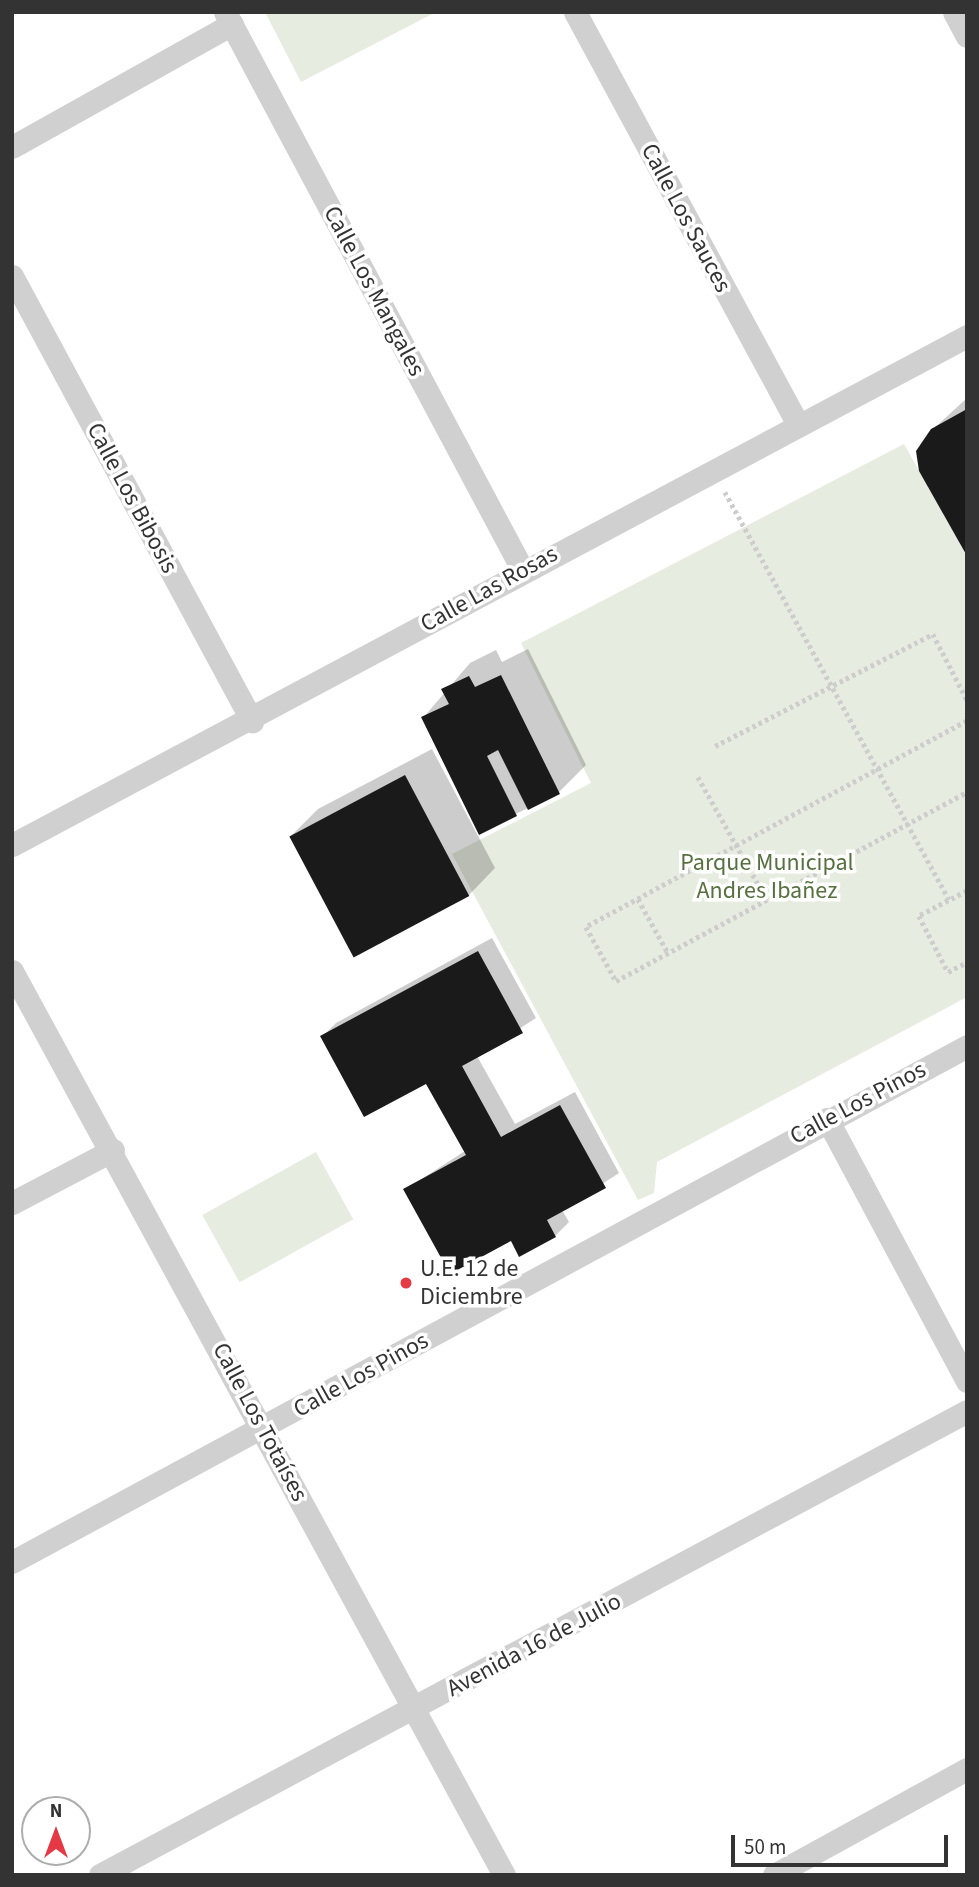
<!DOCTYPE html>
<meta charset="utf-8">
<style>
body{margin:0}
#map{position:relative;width:979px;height:1887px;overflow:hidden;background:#fff;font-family:"Source Sans 3",sans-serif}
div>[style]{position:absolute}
.green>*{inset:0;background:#e6ecdf;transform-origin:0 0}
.shadow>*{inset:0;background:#0003}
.building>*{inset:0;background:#1a1a1a;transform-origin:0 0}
.path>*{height:4.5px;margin-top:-2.25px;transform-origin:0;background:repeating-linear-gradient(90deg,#cdcdcd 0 3.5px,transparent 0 7px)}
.street>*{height:23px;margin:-11.5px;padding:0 11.5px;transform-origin:11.5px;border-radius:11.5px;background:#d0d0d0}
.dots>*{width:19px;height:19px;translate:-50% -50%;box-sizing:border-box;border:4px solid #fff;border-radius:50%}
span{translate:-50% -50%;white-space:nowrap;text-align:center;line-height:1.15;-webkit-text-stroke:7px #fff;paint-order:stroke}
.street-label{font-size:24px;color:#333}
.park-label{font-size:24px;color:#56703f}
.poi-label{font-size:24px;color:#333}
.left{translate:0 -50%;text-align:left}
.frame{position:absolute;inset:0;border:14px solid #333;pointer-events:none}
.north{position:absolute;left:21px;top:1796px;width:70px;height:70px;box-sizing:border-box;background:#fff;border:2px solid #adadad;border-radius:50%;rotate:0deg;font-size:19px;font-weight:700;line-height:28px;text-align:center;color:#333}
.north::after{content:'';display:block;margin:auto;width:24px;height:32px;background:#e63946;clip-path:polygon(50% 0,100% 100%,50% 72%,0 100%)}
.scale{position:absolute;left:731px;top:1835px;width:217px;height:32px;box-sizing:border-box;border:4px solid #333;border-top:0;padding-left:9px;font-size:21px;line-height:24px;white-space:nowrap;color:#333;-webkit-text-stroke:5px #fff;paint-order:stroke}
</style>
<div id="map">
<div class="green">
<div style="clip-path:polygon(265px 12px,436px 12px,301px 82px)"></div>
<div style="clip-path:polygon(904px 444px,967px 556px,967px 997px,657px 1162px,654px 1193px,638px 1200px,452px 854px,591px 783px,521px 643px)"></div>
<div style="left:316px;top:1152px;width:77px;height:130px;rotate:61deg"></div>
</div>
<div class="shadow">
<div style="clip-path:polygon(967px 398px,967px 552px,932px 430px)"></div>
<div style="clip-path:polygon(528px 649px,586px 765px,559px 792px,516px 814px,423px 718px,470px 663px,496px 650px,502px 662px)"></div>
<div style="clip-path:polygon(432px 749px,495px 868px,469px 895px,292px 835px,318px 809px)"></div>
<div style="clip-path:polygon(492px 938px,536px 1018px,477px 1056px,515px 1124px,575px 1092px,619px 1173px,562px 1210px,569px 1222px,555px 1236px,512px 1239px,406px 1189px,465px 1151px,427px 1081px,322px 1037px,336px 1023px)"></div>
</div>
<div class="building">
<div style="clip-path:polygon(967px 409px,967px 556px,919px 471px,916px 451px,931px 429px)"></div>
<div style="clip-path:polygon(501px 675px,560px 794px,528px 810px,498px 750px,487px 756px,517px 816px,479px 835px,421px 717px,449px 704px,441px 689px,469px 676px,475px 687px)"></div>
<div style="left:405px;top:775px;width:137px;height:131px;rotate:62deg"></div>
<div style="clip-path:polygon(478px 951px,523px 1033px,462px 1066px,501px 1137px,560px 1105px,606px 1188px,547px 1220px,556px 1237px,519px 1257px,511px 1241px,450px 1274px,403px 1189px,466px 1155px,426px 1084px,364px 1117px,320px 1036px)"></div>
</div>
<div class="path">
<div style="left:725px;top:492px;width:465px;rotate:61.2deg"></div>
<div style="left:967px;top:721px;width:433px;rotate:151.6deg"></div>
<div style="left:586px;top:927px;width:62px;rotate:60.9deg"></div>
<div style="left:616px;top:981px;width:399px;rotate:-28.3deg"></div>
<div style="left:715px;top:746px;width:245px;rotate:-27.2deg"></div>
<div style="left:933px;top:634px;width:74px;rotate:62.7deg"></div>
<div style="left:698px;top:777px;width:141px;rotate:60.7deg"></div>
<div style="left:967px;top:891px;width:54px;rotate:152.5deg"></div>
<div style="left:919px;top:916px;width:63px;rotate:62.6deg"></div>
<div style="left:948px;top:972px;width:21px;rotate:-28deg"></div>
<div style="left:638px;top:899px;width:62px;rotate:60.9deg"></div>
</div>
<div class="street">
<div style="left:225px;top:12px;width:631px;rotate:61.93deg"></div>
<div style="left:575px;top:12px;width:468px;rotate:61.6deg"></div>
<div style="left:954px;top:12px;width:27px;rotate:62deg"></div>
<div style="left:12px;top:147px;width:252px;rotate:-29.2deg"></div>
<div style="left:12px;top:276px;width:506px;rotate:61.66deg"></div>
<div style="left:12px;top:845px;width:1082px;rotate:-28.06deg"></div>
<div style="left:12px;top:971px;width:1029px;rotate:61.44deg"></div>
<div style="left:827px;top:1119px;width:297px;rotate:61.9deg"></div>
<div style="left:12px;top:1203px;width:114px;rotate:-27.7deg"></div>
<div style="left:12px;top:1562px;width:1085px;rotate:-28.38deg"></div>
<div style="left:100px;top:1875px;width:983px;rotate:-28.15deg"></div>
<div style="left:774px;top:1875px;width:220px;rotate:-28.8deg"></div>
</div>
<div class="dots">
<div style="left:406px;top:1283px;background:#e63946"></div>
</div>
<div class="street-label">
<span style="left:686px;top:218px;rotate:62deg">Calle Los Sauces</span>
<span style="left:374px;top:291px;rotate:62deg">Calle Los Mangales</span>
<span style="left:132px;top:498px;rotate:62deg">Calle Los Bibosis</span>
<span style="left:489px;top:589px;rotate:-29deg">Calle Las Rosas</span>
<span style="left:858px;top:1103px;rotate:-28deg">Calle Los Pinos</span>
<span style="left:361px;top:1375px;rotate:-29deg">Calle Los Pinos</span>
<span style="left:260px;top:1422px;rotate:62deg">Calle Los Totaíses</span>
<span style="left:534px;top:1645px;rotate:-28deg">Avenida 16 de Julio</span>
</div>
<div class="park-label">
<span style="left:767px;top:877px">Parque Municipal<br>Andres Ibañez</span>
</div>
<div class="poi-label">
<span class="left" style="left:420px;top:1283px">U.E. 12 de<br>Diciembre</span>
</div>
<div class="frame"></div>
<div class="north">N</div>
<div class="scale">50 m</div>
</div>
